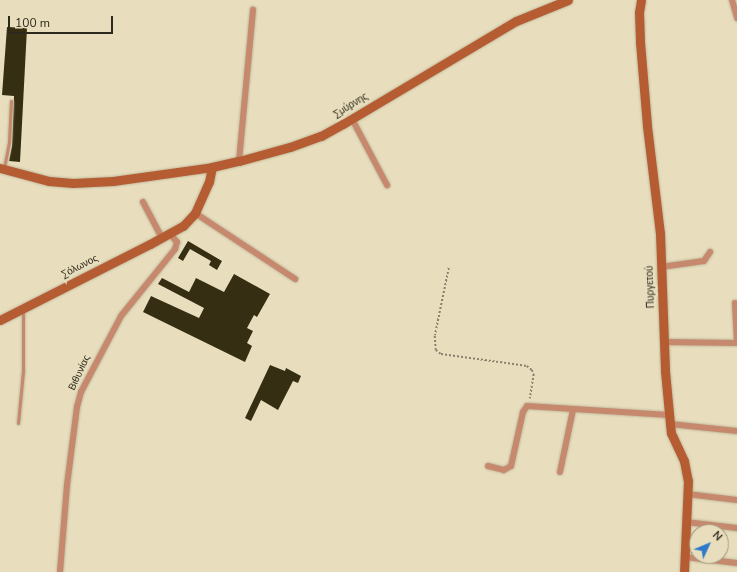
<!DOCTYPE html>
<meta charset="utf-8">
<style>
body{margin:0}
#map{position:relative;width:737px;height:572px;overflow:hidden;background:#e8debd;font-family:"Nunito Sans",sans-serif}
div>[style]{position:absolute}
.building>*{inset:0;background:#362e12}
.path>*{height:1.5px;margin-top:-0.75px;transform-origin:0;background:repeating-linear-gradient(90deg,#88816b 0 2px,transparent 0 4px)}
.roads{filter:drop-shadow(0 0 1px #c2ba9d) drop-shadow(0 0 1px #c2ba9d)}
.lane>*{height:3px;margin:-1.5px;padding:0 1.5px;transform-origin:1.5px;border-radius:1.5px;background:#c6896e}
.street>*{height:6px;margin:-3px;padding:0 3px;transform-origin:3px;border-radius:3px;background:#c6896e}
.secondary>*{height:9px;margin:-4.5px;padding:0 4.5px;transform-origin:4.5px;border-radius:4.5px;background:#b55c32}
span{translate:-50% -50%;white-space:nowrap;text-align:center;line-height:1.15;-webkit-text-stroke:4px #e8debd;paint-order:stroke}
.street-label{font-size:10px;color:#2c281c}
.north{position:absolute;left:689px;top:524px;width:40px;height:40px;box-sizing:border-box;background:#e8debd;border:1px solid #9d957d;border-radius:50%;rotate:46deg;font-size:11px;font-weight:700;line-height:16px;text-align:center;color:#2c281c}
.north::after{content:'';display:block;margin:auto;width:14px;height:18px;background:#2f79ca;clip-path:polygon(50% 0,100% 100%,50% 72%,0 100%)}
.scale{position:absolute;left:8px;top:16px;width:105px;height:18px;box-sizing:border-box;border:2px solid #2c281c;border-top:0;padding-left:5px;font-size:12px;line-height:14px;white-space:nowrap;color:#2c281c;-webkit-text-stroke:3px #e8debd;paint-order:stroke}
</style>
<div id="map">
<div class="building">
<div style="clip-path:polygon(7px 27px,27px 28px,20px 162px,9px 161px,12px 146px,14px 96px,2px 95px)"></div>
<div style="clip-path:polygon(188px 241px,222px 261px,217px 270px,209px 265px,211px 261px,190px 249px,183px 261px,178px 258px)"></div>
<div style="clip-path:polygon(234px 274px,270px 294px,257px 317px,254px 315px,247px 328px,253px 331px,247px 343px,252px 346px,245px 362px,143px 312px,151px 296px,199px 318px,204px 308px,158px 284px,162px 278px,189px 292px,196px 278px,224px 292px)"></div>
<div style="clip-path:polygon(270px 365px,285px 371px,286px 368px,301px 376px,298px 383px,293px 381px,278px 410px,261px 400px,251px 421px,245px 418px)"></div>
</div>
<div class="path">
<div style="left:449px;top:268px;width:69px;rotate:101.6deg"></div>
<div style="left:435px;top:336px;width:14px;rotate:86deg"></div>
<div style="left:436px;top:350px;width:6px;rotate:39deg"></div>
<div style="left:441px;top:354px;width:87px;rotate:7.9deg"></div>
<div style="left:527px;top:366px;width:6px;rotate:39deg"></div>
<div style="left:532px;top:370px;width:4px;rotate:63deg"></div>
<div style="left:534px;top:374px;width:25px;rotate:99deg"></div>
</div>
<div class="roads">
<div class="lane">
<div style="left:4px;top:168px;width:26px;rotate:-79deg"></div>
<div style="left:9px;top:142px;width:41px;rotate:-87.2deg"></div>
<div style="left:18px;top:423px;width:52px;rotate:-84.5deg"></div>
<div style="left:23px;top:371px;width:61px;rotate:-90deg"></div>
</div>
<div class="street">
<div style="left:732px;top:0;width:19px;rotate:74deg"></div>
<div style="left:352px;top:119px;width:75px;rotate:62.1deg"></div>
<div style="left:239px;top:161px;width:152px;rotate:-84.7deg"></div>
<div style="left:143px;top:202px;width:41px;rotate:62.2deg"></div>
<div style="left:195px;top:213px;width:120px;rotate:33.4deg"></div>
<div style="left:661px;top:267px;width:43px;rotate:-7.9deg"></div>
<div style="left:704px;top:261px;width:11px;rotate:-56deg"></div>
<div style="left:735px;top:303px;width:40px;rotate:87.1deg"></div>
<div style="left:664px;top:342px;width:73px;rotate:0.8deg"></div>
<div style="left:670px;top:424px;width:67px;rotate:6deg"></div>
<div style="left:488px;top:466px;width:16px;rotate:14deg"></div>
<div style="left:504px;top:470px;width:8px;rotate:-30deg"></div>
<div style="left:511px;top:466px;width:55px;rotate:-77.5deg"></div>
<div style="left:523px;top:412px;width:7px;rotate:-56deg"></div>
<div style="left:527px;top:406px;width:142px;rotate:3.6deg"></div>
<div style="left:560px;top:472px;width:63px;rotate:-78.2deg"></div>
<div style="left:687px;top:494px;width:50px;rotate:6.8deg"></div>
<div style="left:686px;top:522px;width:51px;rotate:6.7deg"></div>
<div style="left:685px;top:557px;width:52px;rotate:6.6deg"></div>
<div style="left:60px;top:572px;width:87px;rotate:-85.4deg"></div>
<div style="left:67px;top:485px;width:79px;rotate:-82.7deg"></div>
<div style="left:77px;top:407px;width:16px;rotate:-75deg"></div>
<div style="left:81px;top:392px;width:86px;rotate:-62.2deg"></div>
<div style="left:121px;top:316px;width:86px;rotate:-51.1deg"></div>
<div style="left:175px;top:249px;width:7px;rotate:-74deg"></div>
<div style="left:177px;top:242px;width:11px;rotate:-131deg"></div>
</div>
<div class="secondary">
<div style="left:641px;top:0;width:12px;rotate:99deg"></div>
<div style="left:639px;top:12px;width:30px;rotate:88deg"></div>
<div style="left:640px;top:42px;width:84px;rotate:85.2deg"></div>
<div style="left:647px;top:126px;width:108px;rotate:83.1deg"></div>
<div style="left:660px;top:233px;width:138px;rotate:87.9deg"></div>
<div style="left:665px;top:371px;width:53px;rotate:84.6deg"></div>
<div style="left:670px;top:424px;width:9px;rotate:84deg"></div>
<div style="left:671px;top:433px;width:31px;rotate:65deg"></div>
<div style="left:684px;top:461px;width:20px;rotate:79deg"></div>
<div style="left:688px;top:481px;width:91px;rotate:92.5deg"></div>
<div style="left:0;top:168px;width:51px;rotate:14.9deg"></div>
<div style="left:49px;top:181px;width:24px;rotate:5deg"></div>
<div style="left:73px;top:183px;width:40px;rotate:-2.9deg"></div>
<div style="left:113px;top:181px;width:100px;rotate:-8deg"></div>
<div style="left:212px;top:167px;width:28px;rotate:-13deg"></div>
<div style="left:239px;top:161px;width:53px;rotate:-15.4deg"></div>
<div style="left:290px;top:147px;width:33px;rotate:-20deg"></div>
<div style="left:321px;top:136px;width:25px;rotate:-29deg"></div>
<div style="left:343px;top:124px;width:201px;rotate:-30.8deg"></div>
<div style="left:516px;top:21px;width:56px;rotate:-22deg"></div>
<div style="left:0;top:320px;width:168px;rotate:-26.9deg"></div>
<div style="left:150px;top:244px;width:38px;rotate:-29deg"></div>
<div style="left:183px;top:226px;width:18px;rotate:-47deg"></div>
<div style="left:195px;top:213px;width:34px;rotate:-66deg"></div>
<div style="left:209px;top:182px;width:15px;rotate:-79deg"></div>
</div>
</div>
<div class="street-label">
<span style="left:351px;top:106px;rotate:-31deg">Σμύρνης</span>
<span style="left:80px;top:267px;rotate:-27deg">Σόλωνος</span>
<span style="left:651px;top:287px;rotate:-92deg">Πυργετού</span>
<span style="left:80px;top:373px;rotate:-65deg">Βιθυνίας</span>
</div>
<div class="north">N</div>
<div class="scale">100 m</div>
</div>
